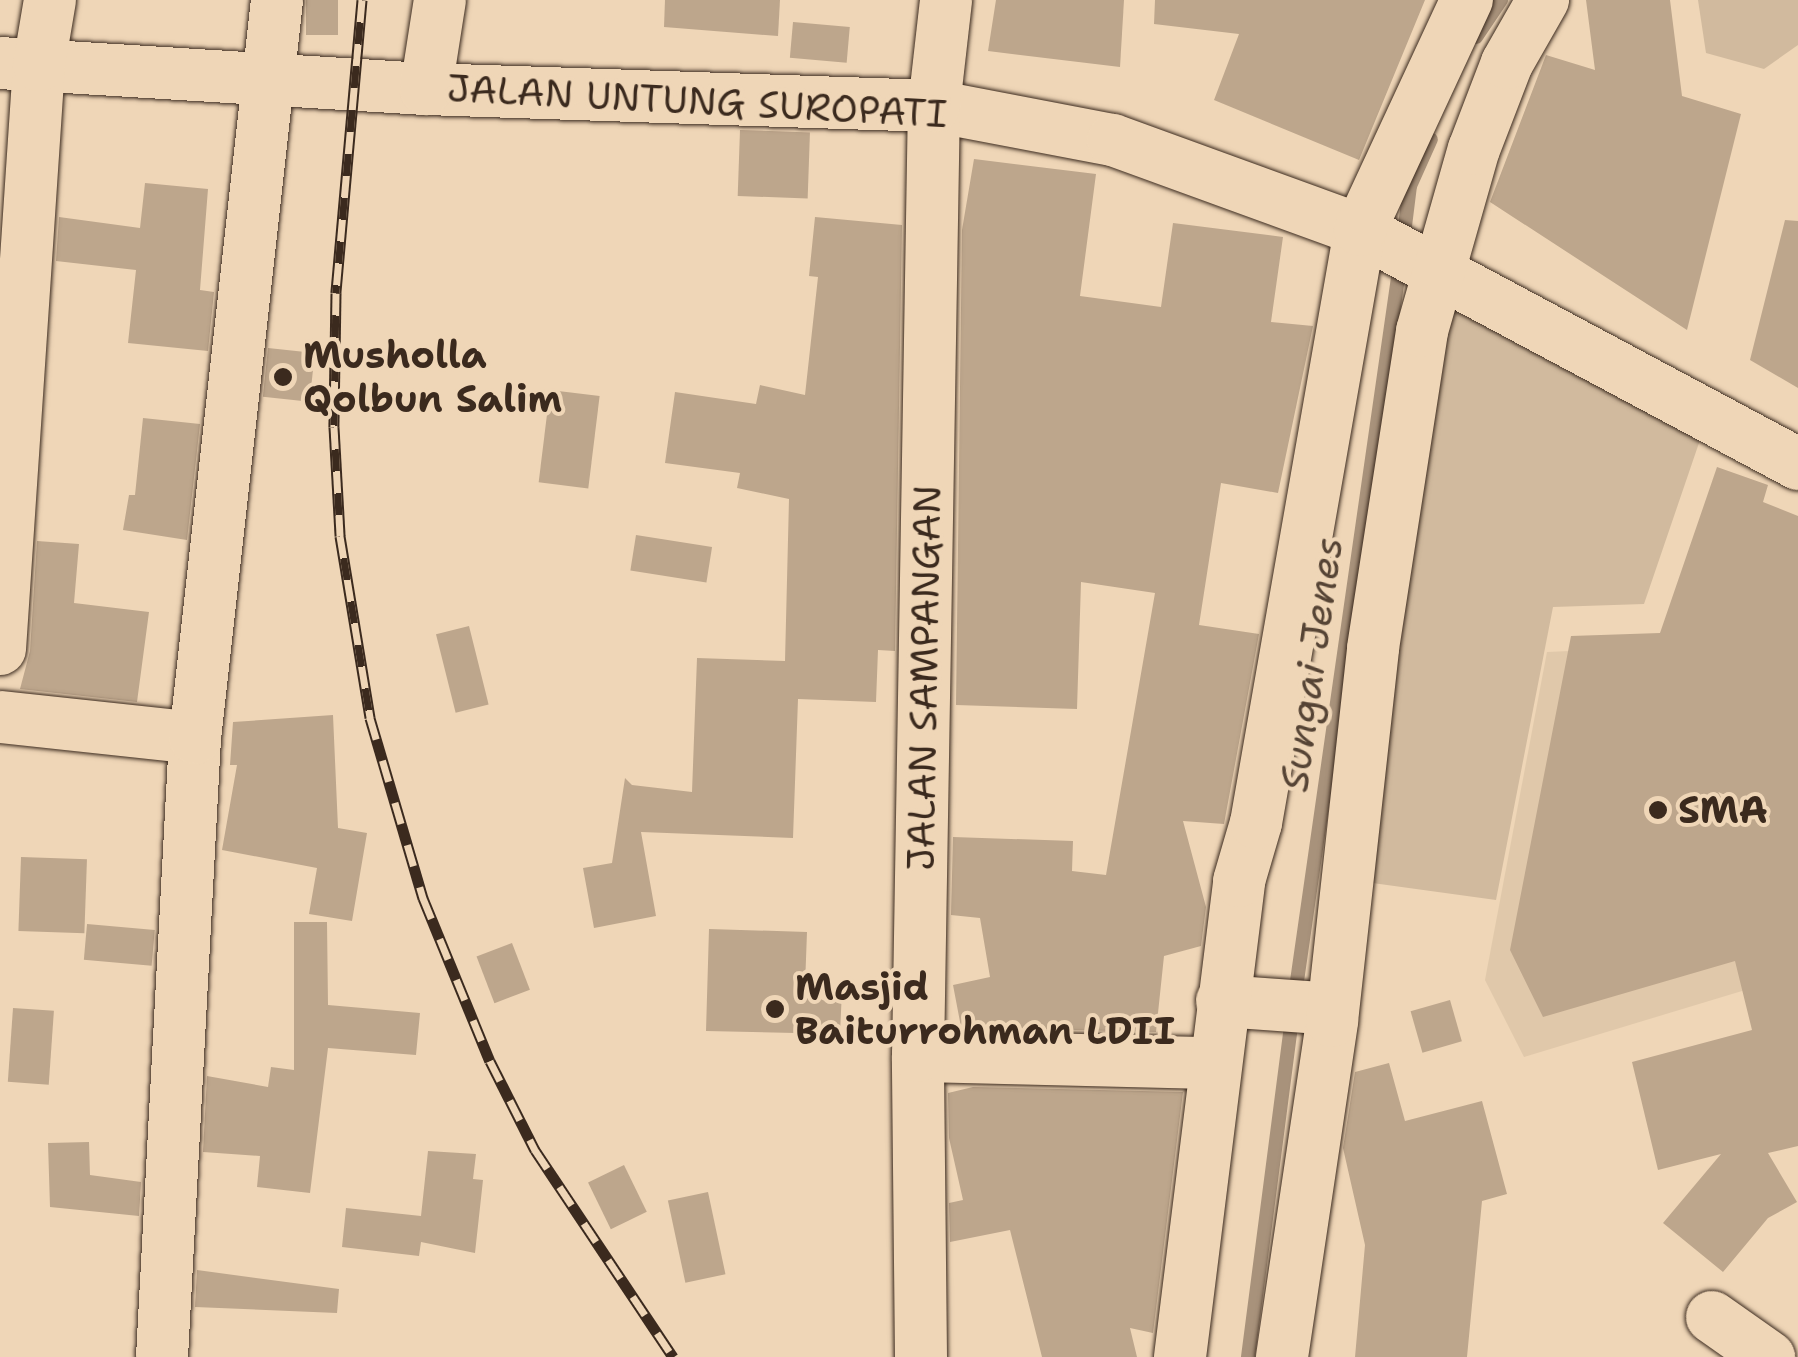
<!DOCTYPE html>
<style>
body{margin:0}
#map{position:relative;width:1798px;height:1357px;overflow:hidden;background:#efd6b7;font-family:"Shantell Sans",sans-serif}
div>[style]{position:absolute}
.built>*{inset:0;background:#e0c8aa}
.green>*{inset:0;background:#d1ba9e}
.stream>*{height:14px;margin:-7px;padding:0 7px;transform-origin:7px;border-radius:7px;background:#a8927b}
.building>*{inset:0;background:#bda68c;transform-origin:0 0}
.roads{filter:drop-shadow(0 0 2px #3b2a1e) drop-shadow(0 0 2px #3b2a1e)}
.street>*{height:52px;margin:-26px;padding:0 26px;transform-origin:26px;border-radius:26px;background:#efd6b7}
.rail>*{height:11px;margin-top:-5.5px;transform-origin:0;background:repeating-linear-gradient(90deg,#efd6b7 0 22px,#3b2a1e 0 44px);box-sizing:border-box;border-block:2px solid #3b2a1e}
.dots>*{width:28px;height:28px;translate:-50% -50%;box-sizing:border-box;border:5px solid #efd6b7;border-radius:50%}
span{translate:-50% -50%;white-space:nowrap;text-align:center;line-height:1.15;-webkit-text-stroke:8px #efd6b7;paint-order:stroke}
.street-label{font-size:38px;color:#3b2a1e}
.poi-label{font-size:38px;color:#3b2a1e;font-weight:700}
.left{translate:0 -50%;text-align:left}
.water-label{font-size:40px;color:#564435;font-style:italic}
</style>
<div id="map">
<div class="built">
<div style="clip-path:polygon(1798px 641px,1798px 974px,1524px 1057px,1485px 980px,1547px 652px)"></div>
</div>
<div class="green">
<div style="clip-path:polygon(1698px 0,1798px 0,1798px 45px,1764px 69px,1706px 53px)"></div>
<div style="clip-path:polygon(1450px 300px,1700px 440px,1644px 604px,1553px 607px,1496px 900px,1358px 881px)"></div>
</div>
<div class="stream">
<div style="left:1476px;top:37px;width:45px;rotate:-56deg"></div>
<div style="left:1403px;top:242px;width:56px;rotate:-82.9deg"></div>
<div style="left:1410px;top:186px;width:51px;rotate:-65.9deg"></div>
<div style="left:1295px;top:995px;width:739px;rotate:-81.83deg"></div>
<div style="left:1248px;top:1357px;width:344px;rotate:-82.6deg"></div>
</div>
<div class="building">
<div style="left:306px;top:0;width:32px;height:35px"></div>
<div style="clip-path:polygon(665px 0,780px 0,778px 36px,664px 27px)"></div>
<div style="clip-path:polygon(996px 0,1124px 0,1120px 67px,988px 51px)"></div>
<div style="clip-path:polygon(1155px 0,1425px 0,1359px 160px,1214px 100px,1239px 34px,1154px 24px)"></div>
<div style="clip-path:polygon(1586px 0,1670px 0,1682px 96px,1741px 114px,1687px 330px,1490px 202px,1546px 55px,1595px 70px)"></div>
<div style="left:793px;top:22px;width:57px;height:36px;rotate:5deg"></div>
<div style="left:740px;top:130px;width:70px;height:66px;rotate:2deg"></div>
<div style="clip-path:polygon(974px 159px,1096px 174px,1080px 296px,1161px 307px,1173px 223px,1283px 237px,1271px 322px,1313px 326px,1278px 493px,1221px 483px,1199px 625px,1259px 634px,1224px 824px,1183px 821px,1206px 907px,1201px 946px,1164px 956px,1156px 1032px,961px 1027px,953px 985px,990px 977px,980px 918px,951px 915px,953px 837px,1073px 841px,1072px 871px,1106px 875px,1155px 593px,1081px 582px,1077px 709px,956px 705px,962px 230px)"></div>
<div style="clip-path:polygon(145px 183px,208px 189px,200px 290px,214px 292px,208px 351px,128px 343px,136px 270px,56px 261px,59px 217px,140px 228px)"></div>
<div style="clip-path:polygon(815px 217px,902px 225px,895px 651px,878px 650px,876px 702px,798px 699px,793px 838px,641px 832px,656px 916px,594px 928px,583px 868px,612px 863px,625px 778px,632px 785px,692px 792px,697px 658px,785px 661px,789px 499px,737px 488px,740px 473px,665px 463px,675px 392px,756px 404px,760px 385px,805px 395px,818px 277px,809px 276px)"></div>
<div style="clip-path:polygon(1785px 220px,1798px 221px,1798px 388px,1750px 360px)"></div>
<div style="left:268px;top:348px;width:47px;height:49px;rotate:6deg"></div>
<div style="left:550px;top:390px;width:50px;height:93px;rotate:7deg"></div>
<div style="clip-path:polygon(143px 418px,200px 424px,187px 540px,123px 530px,129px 495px,135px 495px)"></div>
<div style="clip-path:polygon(1717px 467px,1768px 485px,1763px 502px,1798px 516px,1798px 1146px,1768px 1153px,1797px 1202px,1768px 1218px,1723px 1272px,1663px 1223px,1721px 1154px,1658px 1170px,1632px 1062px,1752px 1030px,1735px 961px,1543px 1017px,1510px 950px,1571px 636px,1660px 633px)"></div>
<div style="left:636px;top:535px;width:77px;height:36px;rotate:9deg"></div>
<div style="clip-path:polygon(37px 541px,79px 544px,74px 603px,149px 612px,137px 702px,20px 689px,30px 651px)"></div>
<div style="left:469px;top:626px;width:81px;height:34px;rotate:76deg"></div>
<div style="clip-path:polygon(333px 715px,338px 828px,367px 833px,352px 921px,309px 914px,317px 868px,222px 850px,237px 765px,230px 765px,233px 722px)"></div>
<div style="left:21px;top:857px;width:66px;height:74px;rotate:2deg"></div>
<div style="clip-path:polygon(294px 922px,327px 922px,328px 1005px,420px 1013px,416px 1055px,328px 1048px,310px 1193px,257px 1187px,260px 1156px,203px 1152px,207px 1076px,268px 1087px,271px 1067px,294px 1070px)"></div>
<div style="left:87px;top:924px;width:68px;height:36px;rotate:5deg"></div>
<div style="clip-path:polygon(709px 929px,807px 932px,805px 986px,842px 990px,840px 1034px,706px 1031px)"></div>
<div style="left:512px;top:943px;width:50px;height:38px;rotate:69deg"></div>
<div style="left:1450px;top:1000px;width:43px;height:41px;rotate:74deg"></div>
<div style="left:13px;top:1008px;width:41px;height:74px;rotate:4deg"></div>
<div style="clip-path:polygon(1389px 1063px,1405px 1121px,1482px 1101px,1507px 1194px,1482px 1201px,1467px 1357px,1355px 1357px,1365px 1245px,1343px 1148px,1355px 1072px)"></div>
<div style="clip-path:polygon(973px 1087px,1183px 1092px,1153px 1333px,1130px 1328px,1137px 1357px,1042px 1357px,1010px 1230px,950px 1242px,949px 1203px,963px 1200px,949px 1138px,948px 1093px)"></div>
<div style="clip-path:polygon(89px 1142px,90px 1175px,141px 1182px,139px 1216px,50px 1207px,48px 1143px)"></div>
<div style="clip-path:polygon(428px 1151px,476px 1154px,473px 1179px,483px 1180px,475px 1253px,421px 1242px,419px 1256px,342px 1247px,346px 1208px,421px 1216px)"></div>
<div style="left:624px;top:1165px;width:52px;height:40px;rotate:64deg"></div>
<div style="left:708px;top:1192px;width:84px;height:41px;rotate:78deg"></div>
<div style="clip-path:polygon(197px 1270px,339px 1289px,337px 1313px,195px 1307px)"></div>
</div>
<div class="roads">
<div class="street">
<div style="left:0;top:63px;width:427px;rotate:3.5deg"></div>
<div style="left:426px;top:89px;width:508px;rotate:1.92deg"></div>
<div style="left:934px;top:106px;width:182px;rotate:10.8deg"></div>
<div style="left:1113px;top:140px;width:263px;rotate:20deg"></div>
<div style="left:1360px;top:230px;width:497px;rotate:28.1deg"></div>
<div style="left:426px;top:89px;width:90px;rotate:-81.1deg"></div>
<div style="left:0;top:649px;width:585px;rotate:-86.18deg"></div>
<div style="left:39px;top:65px;width:66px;rotate:-80.4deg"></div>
<div style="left:0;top:717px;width:196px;rotate:6.1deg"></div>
<div style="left:1222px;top:1001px;width:111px;rotate:4.1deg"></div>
<div style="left:918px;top:1056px;width:296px;rotate:1.4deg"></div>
<div style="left:1712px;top:1317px;width:70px;rotate:35.1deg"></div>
<div style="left:162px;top:1357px;width:620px;rotate:-86.95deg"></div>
<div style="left:195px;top:738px;width:743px;rotate:-83.66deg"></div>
<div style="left:921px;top:1357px;width:301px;rotate:-90.6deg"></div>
<div style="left:918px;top:1056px;width:950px;rotate:-89.04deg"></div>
<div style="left:934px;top:106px;width:107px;rotate:-83.5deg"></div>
<div style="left:1180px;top:1357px;width:480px;rotate:-82.9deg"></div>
<div style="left:1239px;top:881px;width:60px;rotate:-73.7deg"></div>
<div style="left:1256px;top:823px;width:602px;rotate:-80.05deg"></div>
<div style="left:1360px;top:230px;width:254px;rotate:-65.1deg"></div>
<div style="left:1282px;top:1357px;width:340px;rotate:-81.5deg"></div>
<div style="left:1332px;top:1021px;width:375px;rotate:-83.7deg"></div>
<div style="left:1373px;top:648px;width:321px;rotate:-81.2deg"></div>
<div style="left:1422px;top:331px;width:189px;rotate:-74.1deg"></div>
<div style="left:1474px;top:149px;width:92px;rotate:-69deg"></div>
<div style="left:1507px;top:63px;width:73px;rotate:-60.3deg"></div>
</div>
</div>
<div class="rail">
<div style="left:362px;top:0;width:294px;rotate:95.1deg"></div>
<div style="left:336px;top:293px;width:134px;rotate:90.9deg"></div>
<div style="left:334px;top:427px;width:109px;rotate:86.8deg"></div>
<div style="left:340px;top:536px;width:184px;rotate:80.6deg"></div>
<div style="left:370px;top:718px;width:188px;rotate:73.6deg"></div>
<div style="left:423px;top:898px;width:176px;rotate:67.7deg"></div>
<div style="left:490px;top:1061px;width:100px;rotate:63.2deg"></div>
<div style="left:535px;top:1150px;width:249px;rotate:56.3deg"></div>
</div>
<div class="dots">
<div style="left:283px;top:377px;background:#3b2a1e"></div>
<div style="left:1658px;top:810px;background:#3b2a1e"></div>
<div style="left:775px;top:1009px;background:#3b2a1e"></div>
</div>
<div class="street-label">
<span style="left:697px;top:101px;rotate:3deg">JALAN UNTUNG SUROPATI</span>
<span style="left:924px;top:678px;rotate:-89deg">JALAN SAMPANGAN</span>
</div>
<div class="poi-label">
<span class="left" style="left:303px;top:377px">Musholla<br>Qolbun Salim</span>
<span class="left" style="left:1678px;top:810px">SMA</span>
<span class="left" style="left:795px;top:1009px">Masjid<br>Baiturrohman LDII</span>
</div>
<div class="water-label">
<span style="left:1311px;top:664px;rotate:-82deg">Sungai Jenes</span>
</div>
</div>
